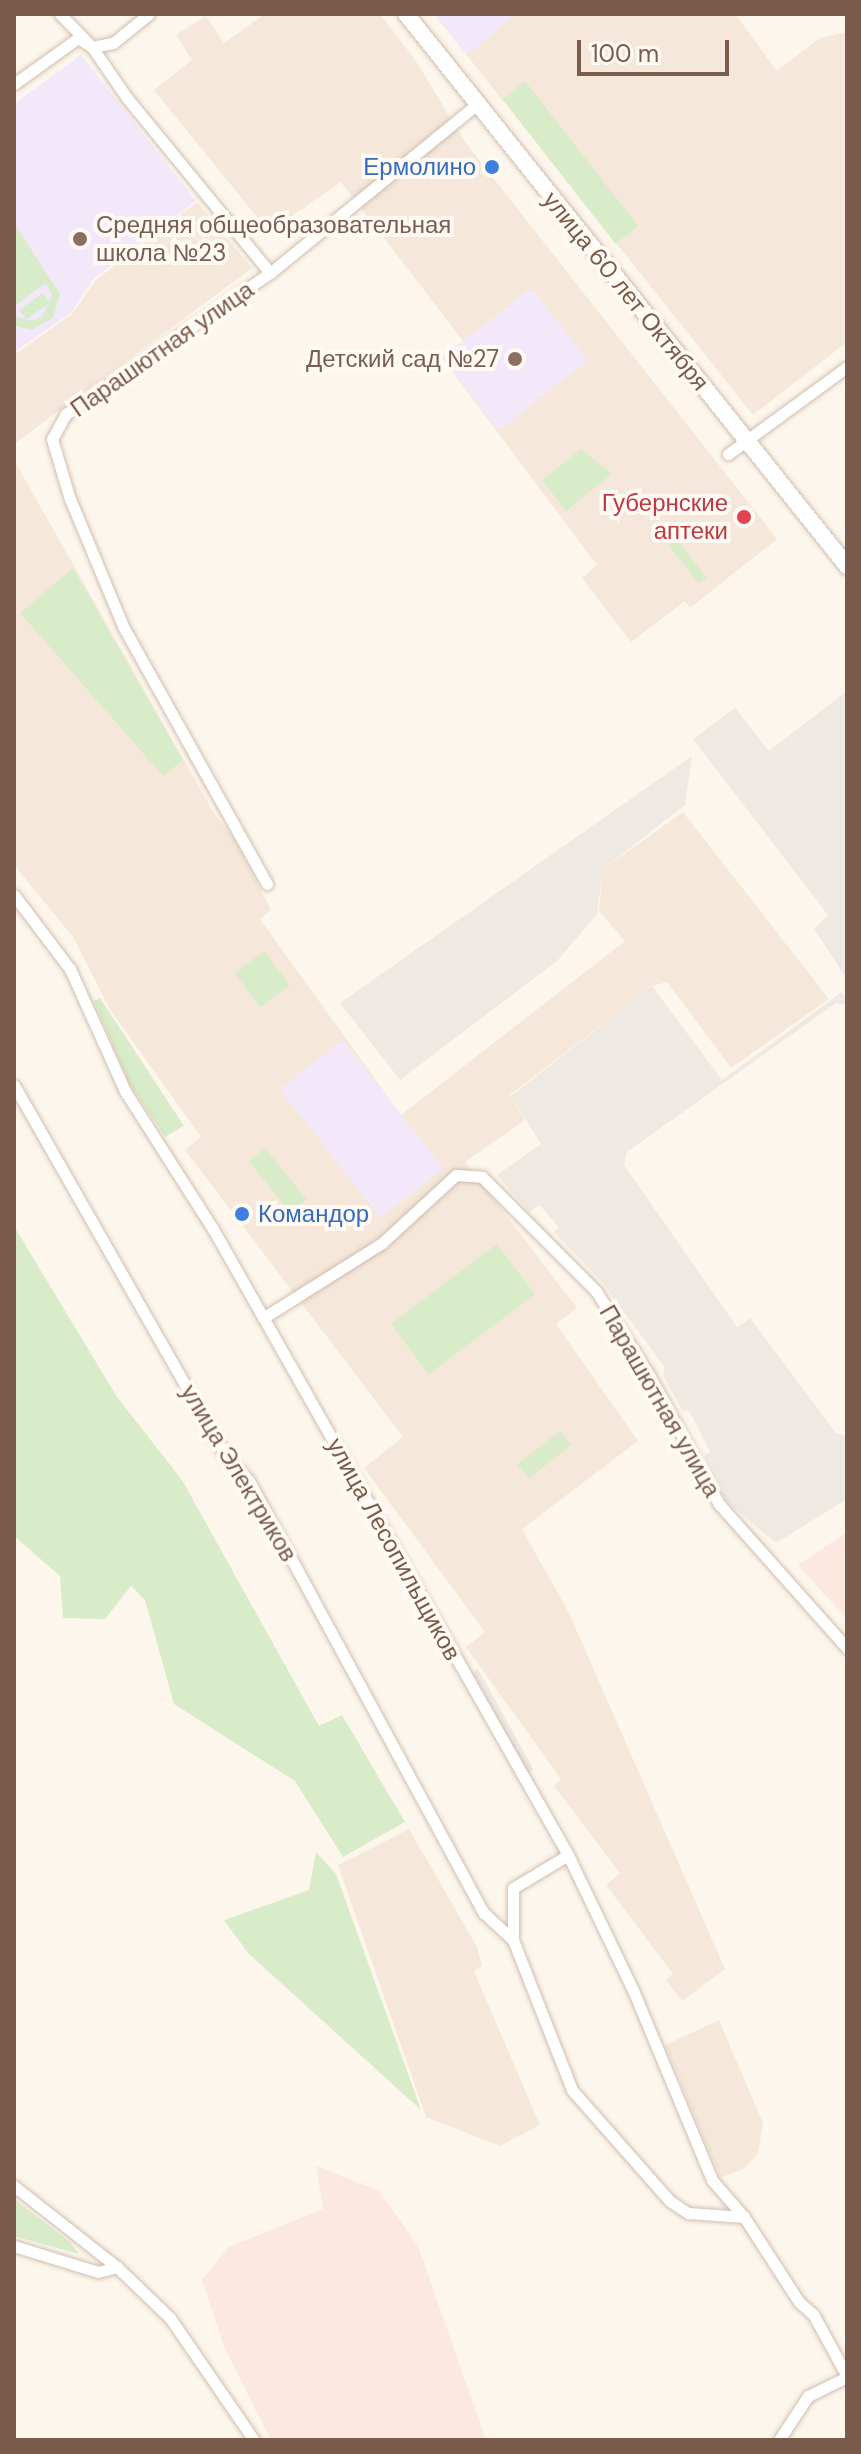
<!DOCTYPE html>
<meta charset="utf-8">
<style>
body{margin:0}
#map{position:relative;width:861px;height:2454px;overflow:hidden;background:#fdf6ec;font-family:"DM Sans",sans-serif}
div>[style]{position:absolute}
.residential>*{inset:0;background:#f5e8da}
.commercial>*{inset:0;background:#fde8e0}
.industrial>*{inset:0;background:#efe9e4;transform-origin:0 0}
.education>*{inset:0;background:#f3e8fa;transform-origin:0 0}
.green>*{inset:0;background:#d8ecc9;transform-origin:0 0}
.roads{filter:drop-shadow(0 0 2px #d1beb0) drop-shadow(0 0 2px #d1beb0)}
.street>*{height:11px;margin:-5.5px;padding:0 5.5px;transform-origin:5.5px;border-radius:5.5px;background:#fff}
.secondary>*{height:16px;margin:-8px;padding:0 8px;transform-origin:8px;border-radius:8px;background:#fff}
.dots>*{width:22px;height:22px;translate:-50% -50%;box-sizing:border-box;border:4px solid #fffaf3;border-radius:50%}
span{translate:-50% -50%;white-space:nowrap;text-align:center;line-height:1.15;-webkit-text-stroke:8px #fffaf3;paint-order:stroke}
.shop-label{font-size:24px;color:#366cbe}
.right{translate:-100% -50%;text-align:right}
.left{translate:0 -50%;text-align:left}
.education-label{font-size:24px;color:#785e54}
.street-label{font-size:24px;color:#7a5c4d}
.health-label{font-size:24px;color:#be3a42}
.frame{position:absolute;inset:0;border:16px solid #7a5c4d;pointer-events:none}
.scale{position:absolute;left:577px;top:40px;width:152px;height:36px;box-sizing:border-box;border:4px solid #7a5c4d;border-top:0;padding-left:10px;font-size:24px;line-height:28px;white-space:nowrap;color:#7a5c4d;-webkit-text-stroke:6px #fffaf3;paint-order:stroke}
</style>
<div id="map">
<div class="residential">
<div style="clip-path:polygon(265px 14px,380px 14px,416px 61px,465px 142px,777px 539px,690px 608px,685px 601px,631px 642px,582px 578px,597px 565px,442px 358px,463px 341px,341px 182px,269px 232px,154px 90px,192px 60px,176px 35px,206px 16px,224px 43px)"></div>
<div style="clip-path:polygon(434px 14px,735px 14px,777px 71px,820px 38px,847px 32px,847px 342px,753px 415px)"></div>
<div style="clip-path:polygon(197px 202px,252px 268px,14px 444px,14px 355px,72px 314px,96px 280px)"></div>
<div style="clip-path:polygon(14px 460px,215px 815px,235px 840px,271px 910px,260px 919px,401px 1115px,625px 941px,599px 911px,603px 869px,683px 812px,829px 999px,731px 1068px,667px 982px,652px 986px,510px 1095px,525px 1120px,465px 1162px,577px 1308px,556px 1324px,638px 1441px,522px 1529px,569px 1613px,725px 1969px,682px 2001px,666px 1980px,673px 1974px,606px 1885px,620px 1873px,554px 1786px,561px 1779px,466px 1647px,485px 1632px,364px 1468px,403px 1437px,185px 1150px,201px 1137px,111px 1011px,73px 937px,14px 865px)"></div>
<div style="clip-path:polygon(409px 1829px,477px 1947px,482px 1966px,474px 1971px,540px 2125px,500px 2146px,426px 2117px,338px 1865px)"></div>
<div style="clip-path:polygon(719px 2020px,763px 2123px,758px 2154px,742px 2170px,720px 2177px,665px 2045px)"></div>
</div>
<div class="commercial">
<div style="clip-path:polygon(847px 1532px,847px 1619px,798px 1565px)"></div>
<div style="clip-path:polygon(316px 2166px,379px 2191px,418px 2246px,486px 2440px,271px 2440px,224px 2347px,202px 2280px,229px 2247px,323px 2209px)"></div>
</div>
<div class="industrial">
<div style="clip-path:polygon(847px 691px,847px 979px,814px 929px,828px 915px,693px 739px,735px 708px,769px 751px)"></div>
<div style="clip-path:polygon(692px 756px,685px 805px,603px 869px,597px 914px,558px 960px,400px 1080px,340px 1003px)"></div>
<div style="clip-path:polygon(652px 986px,722px 1080px,842px 992px,847px 999px,847px 1005px,836px 1003px,627px 1152px,624px 1165px,737px 1327px,750px 1318px,836px 1433px,847px 1437px,847px 1499px,776px 1543px,726px 1501px,704px 1456px,710px 1452px,694px 1420px,688px 1410px,683px 1412px,663px 1375px,665px 1368px,602px 1282px,554px 1232px,559px 1228px,540px 1205px,529px 1212px,497px 1175px,541px 1144px,511px 1096px)"></div>
<div style="left:478px;top:1669px;width:115px;height:7px;rotate:61deg"></div>
</div>
<div class="education">
<div style="clip-path:polygon(434px 14px,516px 14px,467px 55px)"></div>
<div style="clip-path:polygon(81px 55px,196px 201px,94px 278px,71px 313px,14px 352px,14px 104px)"></div>
<div style="left:531px;top:288px;width:92px;height:113px;rotate:52deg"></div>
<div style="left:343px;top:1040px;width:163px;height:80px;rotate:52deg"></div>
</div>
<div class="green">
<div style="left:525px;top:81px;width:184px;height:29px;rotate:52deg"></div>
<div style="clip-path:polygon(14px 223px,60px 294px,53px 318px,32px 330px,14px 326px,14px 316px,31px 321px,42px 317px,52px 295px,46px 283px,14px 306px)"></div>
<div style="left:43px;top:293px;width:12px;height:29px;rotate:55deg"></div>
<div style="clip-path:polygon(581px 449px,612px 474px,566px 511px,542px 480px)"></div>
<div style="left:675px;top:537px;width:51px;height:10px;rotate:52deg"></div>
<div style="clip-path:polygon(73px 568px,183px 760px,163px 776px,20px 613px)"></div>
<div style="left:264px;top:951px;width:43px;height:37px;rotate:53deg"></div>
<div style="clip-path:polygon(100px 998px,184px 1126px,165px 1137px,129px 1083px,94px 1001px)"></div>
<div style="left:265px;top:1148px;width:66px;height:21px;rotate:51deg"></div>
<div style="clip-path:polygon(14px 1226px,117px 1397px,182px 1480px,319px 1726px,342px 1715px,405px 1822px,343px 1857px,295px 1781px,174px 1704px,145px 1600px,131px 1586px,105px 1619px,63px 1618px,60px 1576px,14px 1536px)"></div>
<div style="left:497px;top:1244px;width:63px;height:133px;rotate:53deg"></div>
<div style="left:560px;top:1431px;width:18px;height:54px;rotate:52deg"></div>
<div style="clip-path:polygon(316px 1852px,336px 1874px,421px 2110px,248px 1953px,224px 1920px,309px 1890px)"></div>
<div style="clip-path:polygon(14px 2199px,70px 2242px,79px 2254px,14px 2236px)"></div>
</div>
<div class="roads">
<div class="street">
<div style="left:60px;top:14px;width:46px;rotate:45.9deg"></div>
<div style="left:92px;top:47px;width:21px;rotate:-11deg"></div>
<div style="left:113px;top:43px;width:46px;rotate:-38.9deg"></div>
<div style="left:78px;top:38px;width:17px;rotate:33deg"></div>
<div style="left:92px;top:47px;width:62px;rotate:55.5deg"></div>
<div style="left:127px;top:98px;width:226px;rotate:50.7deg"></div>
<div style="left:14px;top:84px;width:79px;rotate:-35.7deg"></div>
<div style="left:728px;top:454px;width:147px;rotate:-36.2deg"></div>
<div style="left:267px;top:884px;width:295px;rotate:-119.2deg"></div>
<div style="left:123px;top:626px;width:141px;rotate:-112.6deg"></div>
<div style="left:69px;top:496px;width:59px;rotate:-106.6deg"></div>
<div style="left:52px;top:439px;width:29px;rotate:-61deg"></div>
<div style="left:66px;top:414px;width:248px;rotate:-34.7deg"></div>
<div style="left:270px;top:273px;width:267px;rotate:-39.2deg"></div>
<div style="left:14px;top:895px;width:93px;rotate:52.9deg"></div>
<div style="left:70px;top:969px;width:134px;rotate:65.7deg"></div>
<div style="left:125px;top:1091px;width:164px;rotate:57.5deg"></div>
<div style="left:213px;top:1229px;width:720px;rotate:60.44deg"></div>
<div style="left:568px;top:1855px;width:150px;rotate:64.3deg"></div>
<div style="left:633px;top:1990px;width:206px;rotate:67.4deg"></div>
<div style="left:712px;top:2180px;width:49px;rotate:49.1deg"></div>
<div style="left:14px;top:1085px;width:422px;rotate:60.3deg"></div>
<div style="left:223px;top:1452px;width:39px;rotate:48deg"></div>
<div style="left:249px;top:1481px;width:492px;rotate:61.5deg"></div>
<div style="left:484px;top:1913px;width:40px;rotate:43deg"></div>
<div style="left:263px;top:1318px;width:141px;rotate:-32.2deg"></div>
<div style="left:382px;top:1243px;width:100px;rotate:-42.6deg"></div>
<div style="left:456px;top:1175px;width:26px;rotate:4deg"></div>
<div style="left:482px;top:1177px;width:161px;rotate:45deg"></div>
<div style="left:596px;top:1291px;width:99px;rotate:57.8deg"></div>
<div style="left:649px;top:1375px;width:147px;rotate:61.5deg"></div>
<div style="left:719px;top:1504px;width:193px;rotate:48.4deg"></div>
<div style="left:568px;top:1855px;width:64px;rotate:149deg"></div>
<div style="left:513px;top:1888px;width:52px;rotate:90deg"></div>
<div style="left:513px;top:1940px;width:161px;rotate:68.5deg"></div>
<div style="left:572px;top:2090px;width:148px;rotate:48.6deg"></div>
<div style="left:670px;top:2201px;width:22px;rotate:34deg"></div>
<div style="left:688px;top:2213px;width:56px;rotate:4.1deg"></div>
<div style="left:744px;top:2217px;width:101px;rotate:57.1deg"></div>
<div style="left:799px;top:2302px;width:18px;rotate:41deg"></div>
<div style="left:813px;top:2314px;width:71px;rotate:61.3deg"></div>
<div style="left:14px;top:2186px;width:131px;rotate:38.2deg"></div>
<div style="left:117px;top:2267px;width:74px;rotate:43.9deg"></div>
<div style="left:170px;top:2318px;width:148px;rotate:55.5deg"></div>
<div style="left:14px;top:2246px;width:88px;rotate:17.2deg"></div>
<div style="left:98px;top:2272px;width:20px;rotate:-15deg"></div>
<div style="left:779px;top:2440px;width:53px;rotate:-56.6deg"></div>
<div style="left:808px;top:2396px;width:43px;rotate:-26deg"></div>
</div>
<div class="secondary">
<div style="left:406px;top:14px;width:707px;rotate:51.38deg"></div>
</div>
</div>
<div class="dots">
<div style="left:492px;top:167px;background:#3f7fe0"></div>
<div style="left:80px;top:239px;background:#8d6e63"></div>
<div style="left:515px;top:359px;background:#8d6e63"></div>
<div style="left:744px;top:517px;background:#e0444e"></div>
<div style="left:242px;top:1214px;background:#3f7fe0"></div>
</div>
<div class="shop-label">
<span class="right" style="left:476px;top:167px">Ермолино</span>
<span class="left" style="left:258px;top:1214px">Командор</span>
</div>
<div class="education-label">
<span class="left" style="left:96px;top:239px">Средняя общеобразовательная<br>школа №23</span>
<span class="right" style="left:499px;top:359px">Детский сад №27</span>
</div>
<div class="street-label">
<span style="left:626px;top:291px;rotate:51deg">улица 60 лет Октября</span>
<span style="left:162px;top:349px;rotate:-35deg">Парашютная улица</span>
<span style="left:660px;top:1401px;rotate:60deg">Парашютная улица</span>
<span style="left:239px;top:1473px;rotate:59deg">улица Электриков</span>
<span style="left:394px;top:1549px;rotate:61deg">улица Лесопильщиков</span>
</div>
<div class="health-label">
<span class="right" style="left:728px;top:517px">Губернские<br>аптеки</span>
</div>
<div class="frame"></div>
<div class="scale">100 m</div>
</div>
